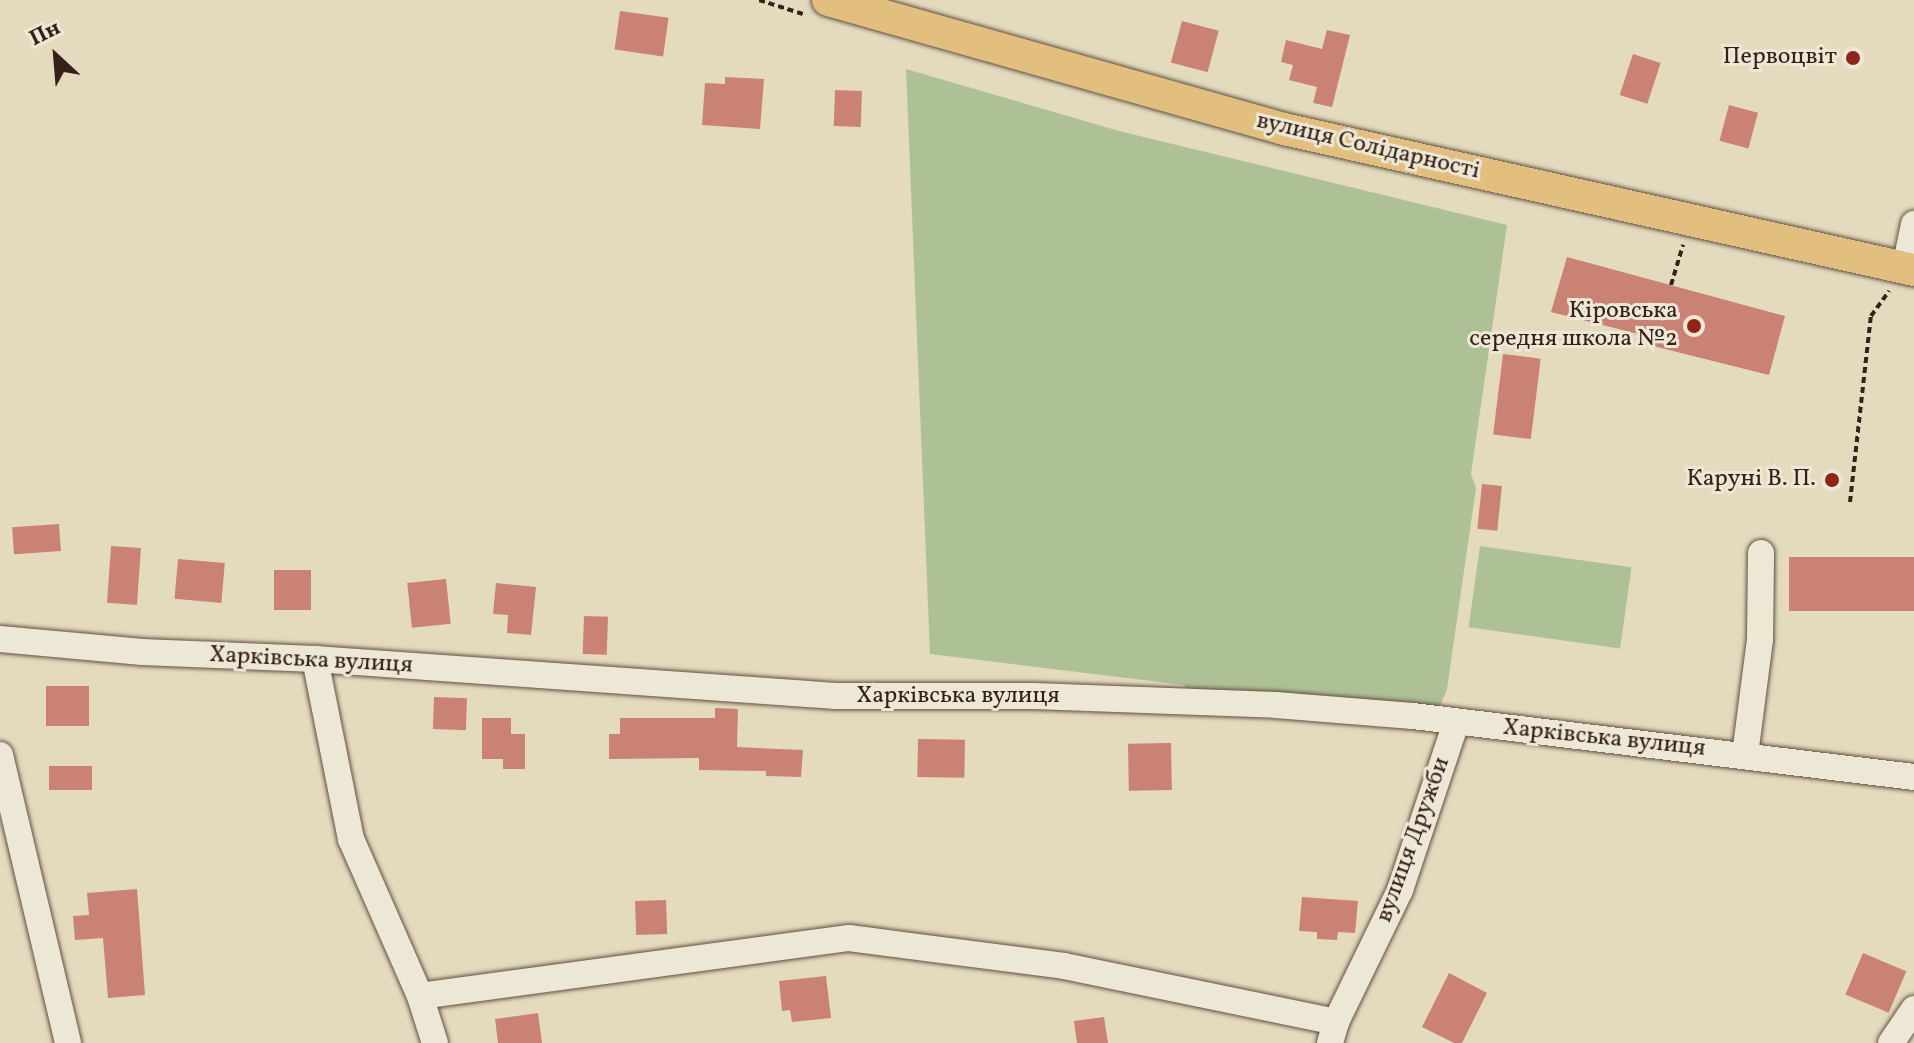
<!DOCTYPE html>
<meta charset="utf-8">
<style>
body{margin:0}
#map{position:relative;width:1914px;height:1043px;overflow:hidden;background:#e4dbbe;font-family:Vollkorn,serif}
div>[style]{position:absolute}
.green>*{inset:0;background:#aec196;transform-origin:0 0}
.building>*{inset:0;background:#c98274;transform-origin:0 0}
.path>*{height:4px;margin-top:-2px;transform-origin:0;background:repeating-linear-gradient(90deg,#362119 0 6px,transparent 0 10px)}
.roads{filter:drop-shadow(0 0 2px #625042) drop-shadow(0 0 2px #625042)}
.minor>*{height:26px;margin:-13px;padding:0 13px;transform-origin:13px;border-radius:13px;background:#ede8d5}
.major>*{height:32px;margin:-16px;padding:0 16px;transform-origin:16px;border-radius:16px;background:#e2be7f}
.dots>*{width:22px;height:22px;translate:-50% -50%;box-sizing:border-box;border:4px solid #ede8d5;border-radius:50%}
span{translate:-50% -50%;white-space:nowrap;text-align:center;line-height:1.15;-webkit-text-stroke:6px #ede8d5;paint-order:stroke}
.poi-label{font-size:24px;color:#362119}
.right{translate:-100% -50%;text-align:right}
.street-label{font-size:24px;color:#362119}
.north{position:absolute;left:16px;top:16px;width:80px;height:80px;-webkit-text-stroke:6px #ede8d5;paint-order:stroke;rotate:334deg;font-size:22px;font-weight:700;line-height:32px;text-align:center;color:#362119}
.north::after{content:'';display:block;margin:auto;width:28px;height:36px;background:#362119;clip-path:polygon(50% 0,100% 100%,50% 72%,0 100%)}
</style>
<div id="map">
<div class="green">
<div style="clip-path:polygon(906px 69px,1119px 131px,1507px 225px,1471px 474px,1476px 488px,1447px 689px,1440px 706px,1192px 694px,1184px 685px,930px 654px)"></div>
<div style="left:1480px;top:546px;width:153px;height:82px;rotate:8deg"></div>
</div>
<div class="building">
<div style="left:620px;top:11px;width:49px;height:39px;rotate:8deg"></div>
<div style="left:1182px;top:21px;width:38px;height:43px;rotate:15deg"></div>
<div style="clip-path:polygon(1327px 30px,1350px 35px,1332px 107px,1313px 103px,1317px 87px,1289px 80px,1293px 65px,1281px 62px,1286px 40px,1322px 49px)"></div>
<div style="left:1633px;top:54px;width:29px;height:43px;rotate:18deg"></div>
<div style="clip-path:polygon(725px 77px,764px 79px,760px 129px,702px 125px,705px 83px,725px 84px)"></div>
<div style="left:835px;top:90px;width:27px;height:36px;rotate:2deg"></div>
<div style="left:1729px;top:105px;width:30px;height:37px;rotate:15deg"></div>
<div style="clip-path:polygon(1567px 257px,1785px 316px,1769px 375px,1641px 343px,1642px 335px,1551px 312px)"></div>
<div style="left:1503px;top:354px;width:38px;height:81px;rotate:7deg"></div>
<div style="left:1482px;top:484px;width:20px;height:45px;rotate:6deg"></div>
<div style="left:59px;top:524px;width:27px;height:47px;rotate:86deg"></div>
<div style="left:111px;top:546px;width:30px;height:57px;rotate:4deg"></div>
<div style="left:1914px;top:557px;width:54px;height:125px;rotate:90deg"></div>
<div style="left:178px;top:559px;width:47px;height:40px;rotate:5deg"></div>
<div style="left:274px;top:570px;width:37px;height:40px"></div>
<div style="left:446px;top:579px;width:45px;height:39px;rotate:84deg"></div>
<div style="clip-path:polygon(496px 583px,536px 587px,531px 635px,507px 633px,508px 615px,493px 614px)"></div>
<div style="left:584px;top:616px;width:24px;height:38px;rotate:2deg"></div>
<div style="left:46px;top:686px;width:43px;height:40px"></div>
<div style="left:434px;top:697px;width:33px;height:32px;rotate:2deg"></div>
<div style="clip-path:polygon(715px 708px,738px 709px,737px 747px,803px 750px,801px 777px,766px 776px,766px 771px,699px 770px,699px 758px,609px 759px,609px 734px,620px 734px,620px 718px,715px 718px)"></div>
<div style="clip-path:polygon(482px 718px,511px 718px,511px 734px,525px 734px,525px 769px,503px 769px,503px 759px,482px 759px)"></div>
<div style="left:918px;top:739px;width:47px;height:38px;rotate:1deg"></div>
<div style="left:1171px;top:743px;width:47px;height:43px;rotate:89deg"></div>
<div style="left:49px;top:766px;width:43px;height:24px"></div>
<div style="clip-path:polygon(137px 889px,145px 995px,108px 998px,103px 938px,75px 940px,73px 916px,89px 915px,87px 893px)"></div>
<div style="clip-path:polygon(1302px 897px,1358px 901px,1355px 933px,1338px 932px,1337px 940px,1317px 939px,1317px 932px,1299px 931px)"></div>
<div style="left:666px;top:900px;width:34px;height:31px;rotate:88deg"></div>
<div style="left:1863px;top:953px;width:47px;height:45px;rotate:23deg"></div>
<div style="clip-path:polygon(1449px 973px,1487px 993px,1462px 1043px,1454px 1043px,1422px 1027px)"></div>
<div style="clip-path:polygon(826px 976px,831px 1018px,792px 1022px,790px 1010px,782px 1011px,779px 981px)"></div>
<div style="clip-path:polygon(538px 1013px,542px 1043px,498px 1043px,495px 1019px)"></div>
<div style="clip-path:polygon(1104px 1017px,1108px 1043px,1077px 1043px,1074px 1021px)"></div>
</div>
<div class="path">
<div style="left:759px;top:0;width:46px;rotate:17.7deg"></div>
<div style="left:1671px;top:285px;width:42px;rotate:-73.3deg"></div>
<div style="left:1850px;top:502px;width:187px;rotate:-83.6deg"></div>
<div style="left:1871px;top:316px;width:31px;rotate:-54deg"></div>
</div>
<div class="roads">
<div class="minor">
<div style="left:1905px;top:268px;width:45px;rotate:-78.4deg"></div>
<div style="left:0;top:639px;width:143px;rotate:5.2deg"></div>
<div style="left:142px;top:652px;width:173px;rotate:2.3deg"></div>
<div style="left:315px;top:659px;width:522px;rotate:4.06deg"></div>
<div style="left:836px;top:696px;width:198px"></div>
<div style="left:1034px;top:696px;width:242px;rotate:2.1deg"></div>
<div style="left:1276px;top:705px;width:137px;rotate:4.6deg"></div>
<div style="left:1413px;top:716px;width:505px;rotate:6.94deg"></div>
<div style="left:315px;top:659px;width:184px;rotate:78.7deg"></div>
<div style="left:351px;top:839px;width:171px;rotate:66.3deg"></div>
<div style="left:420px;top:996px;width:49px;rotate:72.3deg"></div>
<div style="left:0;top:755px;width:296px;rotate:76.7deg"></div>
<div style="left:1745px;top:755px;width:117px;rotate:-82.6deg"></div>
<div style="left:1760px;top:639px;width:86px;rotate:-89.3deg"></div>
<div style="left:420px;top:996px;width:433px;rotate:-7.7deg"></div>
<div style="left:849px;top:938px;width:217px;rotate:7.4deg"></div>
<div style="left:1064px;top:966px;width:278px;rotate:11.6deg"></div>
<div style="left:1330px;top:1043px;width:22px;rotate:-74deg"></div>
<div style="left:1336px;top:1022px;width:147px;rotate:-64.1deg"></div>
<div style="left:1400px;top:890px;width:176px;rotate:-71.5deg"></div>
<div style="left:1891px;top:1043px;width:41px;rotate:-55.9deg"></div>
</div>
<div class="major">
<div style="left:828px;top:0;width:474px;rotate:15.8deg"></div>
<div style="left:1284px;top:129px;width:646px;rotate:12.62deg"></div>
</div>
</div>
<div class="dots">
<div style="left:1853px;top:58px;background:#8f2418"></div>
<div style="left:1694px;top:326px;background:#8f2418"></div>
<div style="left:1832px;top:480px;background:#8f2418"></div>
</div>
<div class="poi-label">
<span class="right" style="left:1837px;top:58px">Первоцвіт</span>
<span class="right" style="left:1678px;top:326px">Кіровська<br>середня школа №2</span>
<span class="right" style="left:1816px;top:480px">Каруні В. П.</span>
</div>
<div class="street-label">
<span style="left:1368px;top:147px;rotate:13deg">вулиця Солідарності</span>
<span style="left:311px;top:661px;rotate:3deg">Харківська вулиця</span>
<span style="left:958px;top:697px">Харківська вулиця</span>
<span style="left:1604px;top:739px;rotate:6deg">Харківська вулиця</span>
<span style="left:1414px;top:840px;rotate:-70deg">вулиця Дружби</span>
</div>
<div class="north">Пн</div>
</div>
